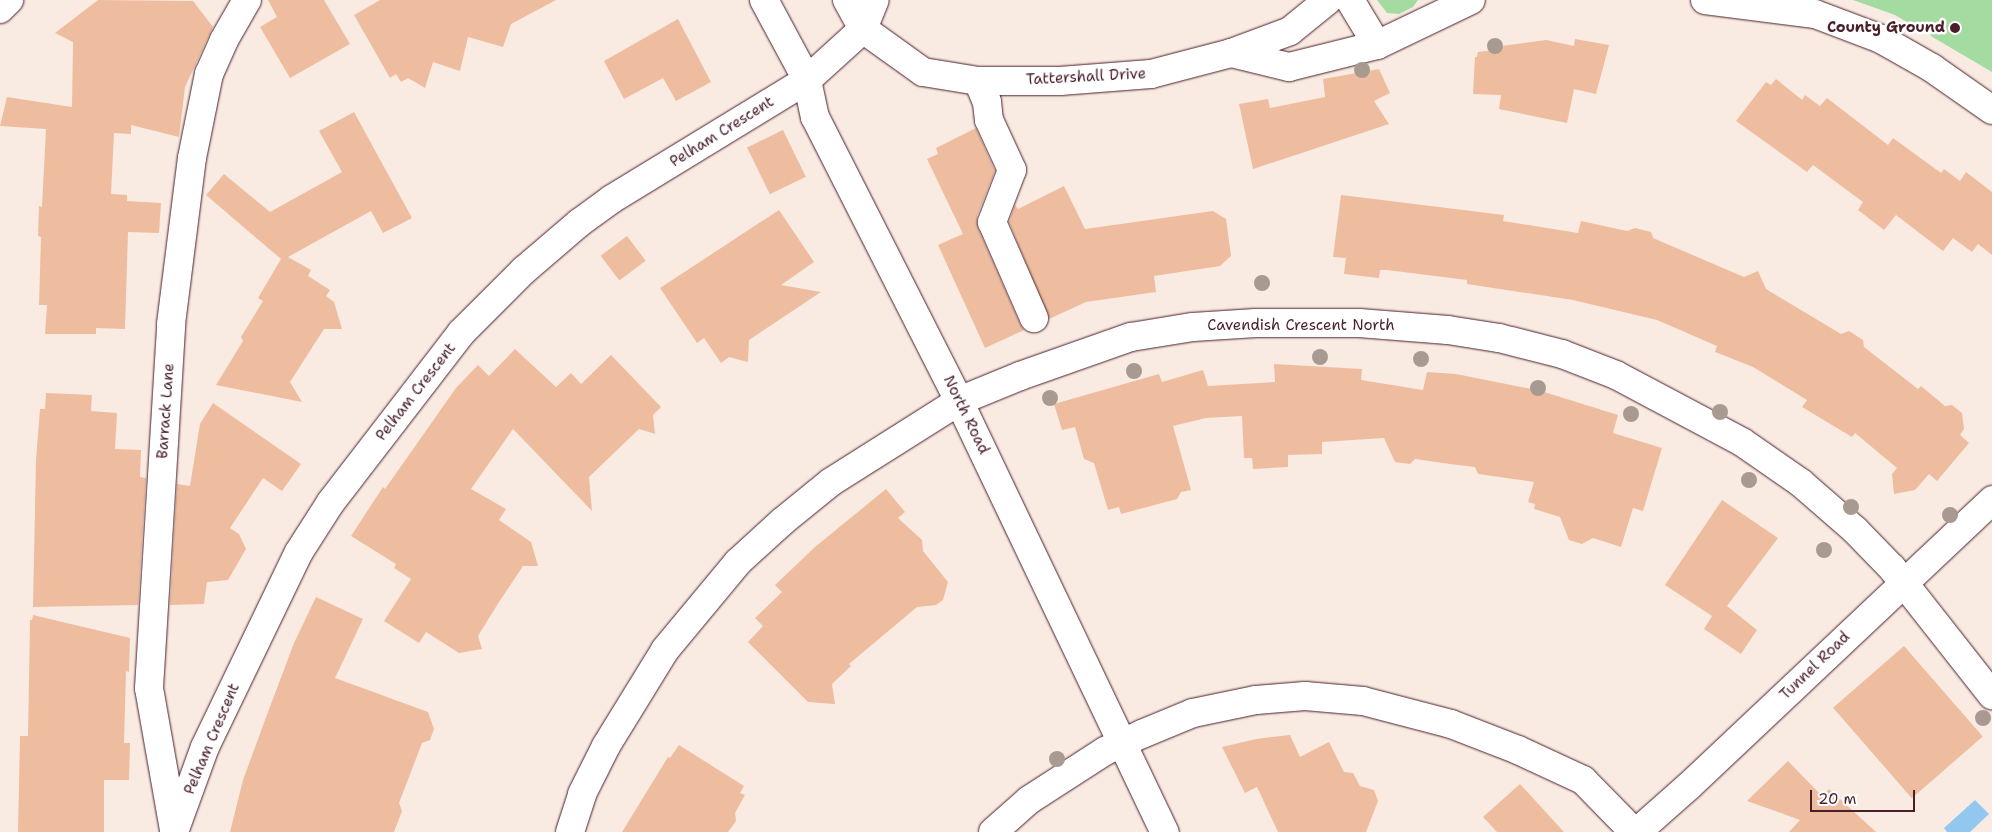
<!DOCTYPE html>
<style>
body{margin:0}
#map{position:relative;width:1992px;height:832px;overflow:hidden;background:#faebe2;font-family:"Shantell Sans",sans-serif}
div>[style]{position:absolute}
.green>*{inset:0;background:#a4dba0}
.water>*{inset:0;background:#92c7f0}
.building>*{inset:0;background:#eebd9f;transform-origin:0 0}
.roads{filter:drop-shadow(0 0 1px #4a1f2b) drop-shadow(0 0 1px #4a1f2b)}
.minor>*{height:28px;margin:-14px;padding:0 14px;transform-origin:14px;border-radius:14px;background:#fff}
.major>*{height:28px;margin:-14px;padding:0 14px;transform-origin:14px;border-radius:14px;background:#fff}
.trees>*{width:16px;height:16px;margin:-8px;border-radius:50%;background:#a89a91}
.dots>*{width:14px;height:14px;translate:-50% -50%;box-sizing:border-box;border:2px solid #fff;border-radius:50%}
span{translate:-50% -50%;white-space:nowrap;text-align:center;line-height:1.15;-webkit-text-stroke:5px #fff;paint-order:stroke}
.poi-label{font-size:15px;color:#4a1f2b;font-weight:700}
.right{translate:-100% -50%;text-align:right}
.street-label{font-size:15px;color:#4a1f2b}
.scale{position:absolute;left:1810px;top:790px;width:105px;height:22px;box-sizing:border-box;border:2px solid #4a1f2b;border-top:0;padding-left:6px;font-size:15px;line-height:18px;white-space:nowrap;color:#4a1f2b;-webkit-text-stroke:4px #fff;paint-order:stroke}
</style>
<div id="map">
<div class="green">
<div style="clip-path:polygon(1377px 0,1418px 0,1413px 7px,1399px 14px,1387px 13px)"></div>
<div style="clip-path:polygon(1853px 0,1992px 0,1992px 72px,1895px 15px)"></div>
</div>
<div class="water">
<div style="clip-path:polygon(1975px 800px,1989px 814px,1970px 832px,1947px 832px,1944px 828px)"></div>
</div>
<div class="building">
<div style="clip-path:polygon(98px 0,193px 1px,213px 27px,185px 87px,179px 137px,131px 125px,131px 134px,114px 133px,111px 194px,127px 195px,127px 201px,161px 203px,159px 233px,128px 232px,125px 329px,96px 328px,96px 334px,45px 334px,47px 305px,39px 305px,41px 237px,38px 236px,39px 206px,42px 207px,46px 129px,0 126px,7px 97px,72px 107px,73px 42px,55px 33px)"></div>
<div style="clip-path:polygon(268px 0,324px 0,350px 44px,290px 78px,260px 27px,277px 17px)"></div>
<div style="clip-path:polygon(380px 0,556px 0,511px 24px,503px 47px,468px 37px,460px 71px,433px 62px,425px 88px,408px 78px,401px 82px,396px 74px,390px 78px,354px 15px)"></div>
<div style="clip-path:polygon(678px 19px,711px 82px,676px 101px,663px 78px,624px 99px,604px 61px)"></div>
<div style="clip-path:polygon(1575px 39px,1609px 45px,1596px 94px,1574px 89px,1567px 123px,1499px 109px,1501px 95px,1473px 94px,1475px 57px,1477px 57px,1478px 52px,1494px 50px,1494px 47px,1546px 40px,1574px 46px)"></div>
<div style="clip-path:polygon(1379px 69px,1390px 93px,1374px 101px,1389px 124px,1253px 169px,1239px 104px,1268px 99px,1270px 108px,1325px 97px,1323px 79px)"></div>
<div style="clip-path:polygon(1776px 79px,1802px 100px,1805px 95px,1820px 106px,1827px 98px,1888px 145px,1893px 138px,1941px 173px,1944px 169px,1960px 181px,1966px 172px,1992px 192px,1992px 255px,1978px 244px,1972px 252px,1953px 238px,1943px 251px,1896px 215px,1884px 230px,1858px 210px,1863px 202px,1813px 165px,1807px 172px,1736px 121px,1766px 82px,1771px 85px)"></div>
<div style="clip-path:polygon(354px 112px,412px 218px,383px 233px,371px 211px,288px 257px,311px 270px,308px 276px,330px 290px,326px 296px,334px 302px,342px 329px,324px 329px,290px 382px,302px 402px,216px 385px,243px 341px,241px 337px,263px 301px,258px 298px,281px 259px,206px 195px,224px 174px,270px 212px,342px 172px,319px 131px)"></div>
<div style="clip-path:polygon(976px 128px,995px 171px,977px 216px,978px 228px,1020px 324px,1024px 330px,985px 348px,938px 245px,963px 234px,927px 159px,938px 154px,936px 148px)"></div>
<div style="left:783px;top:130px;width:52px;height:40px;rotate:64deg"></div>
<div style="clip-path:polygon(1064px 186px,1085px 229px,1213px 211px,1226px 219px,1231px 256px,1220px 266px,1154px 276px,1156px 292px,1086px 302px,1049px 319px,1009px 222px,1015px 205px,1018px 209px)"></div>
<div style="clip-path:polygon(1341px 195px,1504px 215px,1503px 221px,1578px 233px,1581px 221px,1627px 231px,1635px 228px,1651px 232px,1653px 238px,1744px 277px,1758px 271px,1766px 289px,1841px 334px,1849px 331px,1863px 340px,1864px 347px,1918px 389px,1921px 386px,1945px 406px,1952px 405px,1962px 413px,1964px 429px,1960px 435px,1969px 443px,1937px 481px,1929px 474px,1915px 490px,1894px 494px,1892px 474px,1897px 468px,1855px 433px,1852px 437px,1802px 407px,1807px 400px,1753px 367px,1715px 352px,1717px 346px,1657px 320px,1573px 300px,1467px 284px,1467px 280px,1387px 270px,1380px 270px,1379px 278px,1344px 274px,1346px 258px,1333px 257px)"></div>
<div style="clip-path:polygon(779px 210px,814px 262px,781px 285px,821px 292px,749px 340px,748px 362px,729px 357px,721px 363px,704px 338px,697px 343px,660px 288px)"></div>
<div style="left:627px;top:236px;width:31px;height:33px;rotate:53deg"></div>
<div style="clip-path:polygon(515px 349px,556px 387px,571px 373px,581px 384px,611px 355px,661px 407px,653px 415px,655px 434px,639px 429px,589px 477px,592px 511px,513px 429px,471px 489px,506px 509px,499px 520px,531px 542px,538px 566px,523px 566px,499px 602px,478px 636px,482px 649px,459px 653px,426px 632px,419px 643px,384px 621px,411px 579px,394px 568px,396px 564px,351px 536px,383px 487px,385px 489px,456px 388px,478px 365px,489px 376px)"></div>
<div style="clip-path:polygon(1274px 364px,1362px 369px,1361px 380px,1423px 390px,1427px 372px,1456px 374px,1541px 391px,1618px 415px,1613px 433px,1662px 448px,1643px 511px,1633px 508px,1621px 547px,1593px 538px,1582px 544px,1569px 540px,1560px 517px,1534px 509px,1535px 504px,1528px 502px,1534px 482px,1478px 474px,1475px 467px,1450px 464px,1415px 459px,1410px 464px,1395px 462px,1384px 438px,1322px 442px,1322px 454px,1288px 455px,1288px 467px,1253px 469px,1252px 458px,1244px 458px,1242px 416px,1206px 418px,1173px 426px,1191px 490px,1181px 492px,1177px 499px,1121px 514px,1119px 507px,1108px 510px,1094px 463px,1084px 459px,1075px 427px,1062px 430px,1054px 404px,1159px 374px,1162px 382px,1203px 370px,1208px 386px,1275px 382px)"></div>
<div style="clip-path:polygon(46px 393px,92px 395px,91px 411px,117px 413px,115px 449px,141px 450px,140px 477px,146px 478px,138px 605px,33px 607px,36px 460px,40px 409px,45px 409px)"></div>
<div style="clip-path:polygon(213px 403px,301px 464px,282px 491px,263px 478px,230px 528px,239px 534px,246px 549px,228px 580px,207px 582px,204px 604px,170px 605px,177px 484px,190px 486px,200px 424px)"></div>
<div style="clip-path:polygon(886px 489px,905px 512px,898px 518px,922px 540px,923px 551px,948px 582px,943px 600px,936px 605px,917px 607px,849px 664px,851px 666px,832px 684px,835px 704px,808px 702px,748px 642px,763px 626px,755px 618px,782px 592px,775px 585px,815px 547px)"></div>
<div style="clip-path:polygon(1722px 500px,1778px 538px,1727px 606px,1757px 630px,1741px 654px,1704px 629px,1712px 616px,1665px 585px)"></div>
<div style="clip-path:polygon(316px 597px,363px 619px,335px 678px,428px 712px,434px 729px,430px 740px,422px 743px,399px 803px,402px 811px,394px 832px,230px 832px,243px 780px,265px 720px,294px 643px)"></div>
<div style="clip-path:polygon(33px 615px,130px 638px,129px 672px,126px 671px,124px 743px,130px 743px,129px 780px,104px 780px,104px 832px,18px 832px,20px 736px,28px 736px,30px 620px,32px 620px)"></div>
<div style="left:1904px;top:646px;width:120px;height:94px;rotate:49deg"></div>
<div style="clip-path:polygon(1290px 735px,1300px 757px,1329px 742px,1344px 772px,1353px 773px,1360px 786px,1374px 790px,1378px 801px,1366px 832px,1278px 832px,1257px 787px,1245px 793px,1222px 747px,1256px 739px)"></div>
<div style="clip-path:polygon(679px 745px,744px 786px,740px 793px,745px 795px,735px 813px,736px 821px,728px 832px,622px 832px,668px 757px,670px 758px)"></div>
<div style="clip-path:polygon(1788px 761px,1822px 796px,1829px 789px,1876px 832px,1789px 832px,1800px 820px,1747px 801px)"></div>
<div style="clip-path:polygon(1520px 784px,1564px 832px,1497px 832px,1483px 817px)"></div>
</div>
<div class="roads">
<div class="minor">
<div style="left:764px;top:0;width:91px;rotate:61.7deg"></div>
<div style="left:807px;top:80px;width:38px;rotate:78deg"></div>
<div style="left:815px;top:117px;width:318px;rotate:63.1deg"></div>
<div style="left:959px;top:401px;width:478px;rotate:64.5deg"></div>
<div style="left:847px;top:0;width:33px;rotate:61deg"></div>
<div style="left:863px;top:29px;width:74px;rotate:35.6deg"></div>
<div style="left:923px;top:72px;width:56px;rotate:9.3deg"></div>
<div style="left:978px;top:81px;width:82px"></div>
<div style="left:1060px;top:81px;width:91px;rotate:-4.4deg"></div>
<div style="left:1151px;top:74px;width:83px;rotate:-14.7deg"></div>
<div style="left:1231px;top:53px;width:63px;rotate:-20.4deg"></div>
<div style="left:1290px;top:31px;width:49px;rotate:-39.2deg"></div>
<div style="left:1350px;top:0;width:52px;rotate:59deg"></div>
<div style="left:1705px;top:0;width:111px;rotate:7.3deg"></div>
<div style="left:1815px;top:14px;width:71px;rotate:20.7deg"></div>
<div style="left:1881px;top:39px;width:59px;rotate:29.6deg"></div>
<div style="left:1932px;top:68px;width:73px;rotate:35deg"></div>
<div style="left:1231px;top:53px;width:60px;rotate:13.6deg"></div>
<div style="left:1289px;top:67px;width:91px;rotate:-14deg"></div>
<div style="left:1377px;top:45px;width:104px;rotate:-25.6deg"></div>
<div style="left:978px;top:81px;width:23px;rotate:67deg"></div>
<div style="left:987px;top:102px;width:18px;rotate:84deg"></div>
<div style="left:989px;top:120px;width:55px;rotate:65.3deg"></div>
<div style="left:1012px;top:170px;width:56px;rotate:111deg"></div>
<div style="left:992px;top:222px;width:105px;rotate:66.4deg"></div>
<div style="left:174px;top:830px;width:144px;rotate:-100deg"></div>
<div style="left:149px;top:688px;width:365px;rotate:-86.5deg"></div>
<div style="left:171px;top:324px;width:167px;rotate:-82.8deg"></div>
<div style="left:192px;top:158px;width:86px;rotate:-78.6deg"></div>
<div style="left:209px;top:74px;width:37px;rotate:-66deg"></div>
<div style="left:224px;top:40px;width:46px;rotate:-60.1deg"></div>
<div style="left:174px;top:832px;width:90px;rotate:-70deg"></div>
<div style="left:205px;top:747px;width:216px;rotate:-64.3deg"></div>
<div style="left:299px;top:552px;width:59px;rotate:-57.4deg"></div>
<div style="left:331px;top:502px;width:213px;rotate:-52.4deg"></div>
<div style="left:461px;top:333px;width:88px;rotate:-45deg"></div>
<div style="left:523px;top:271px;width:74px;rotate:-40.6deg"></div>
<div style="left:579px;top:223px;width:41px;rotate:-36deg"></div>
<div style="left:612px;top:199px;width:228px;rotate:-31.4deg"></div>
<div style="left:807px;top:80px;width:76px;rotate:-42.3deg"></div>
<div style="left:863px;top:29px;width:31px;rotate:-68deg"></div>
<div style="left:570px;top:832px;width:40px;rotate:-72deg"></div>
<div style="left:582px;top:794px;width:54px;rotate:-63.4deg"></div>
<div style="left:606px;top:746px;width:113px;rotate:-58.4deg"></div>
<div style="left:665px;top:650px;width:114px;rotate:-50.3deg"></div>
<div style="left:738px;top:562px;width:61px;rotate:-42.3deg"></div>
<div style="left:783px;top:521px;width:62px;rotate:-39.1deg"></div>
<div style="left:831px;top:482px;width:151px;rotate:-32.3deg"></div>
<div style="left:959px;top:401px;width:66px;rotate:-22.3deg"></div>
<div style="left:1020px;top:376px;width:118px;rotate:-19.4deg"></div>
<div style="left:1131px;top:337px;width:63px;rotate:-9.2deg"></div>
<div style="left:1193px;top:327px;width:63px;rotate:-3.6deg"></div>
<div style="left:1256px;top:323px;width:103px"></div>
<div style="left:1359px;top:323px;width:89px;rotate:4.5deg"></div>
<div style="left:1448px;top:330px;width:52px;rotate:8.9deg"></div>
<div style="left:1499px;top:338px;width:65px;rotate:14.3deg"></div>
<div style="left:1562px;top:354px;width:58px;rotate:21.3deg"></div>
<div style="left:1616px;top:375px;width:143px;rotate:28deg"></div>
<div style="left:1742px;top:442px;width:72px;rotate:34.8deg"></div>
<div style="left:1801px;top:483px;width:72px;rotate:41deg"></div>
<div style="left:1855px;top:530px;width:53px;rotate:45.8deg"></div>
<div style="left:1892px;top:568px;width:162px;rotate:51.8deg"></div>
<div style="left:993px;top:832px;width:48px;rotate:-41.6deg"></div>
<div style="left:1029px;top:800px;width:90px;rotate:-32.8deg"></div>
<div style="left:1105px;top:751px;width:41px;rotate:-24.7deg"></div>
<div style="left:1142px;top:734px;width:55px;rotate:-22.4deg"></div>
<div style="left:1193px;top:713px;width:64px;rotate:-11.7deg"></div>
<div style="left:1256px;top:700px;width:49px;rotate:-4.7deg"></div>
<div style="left:1305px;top:696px;width:58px;rotate:4.9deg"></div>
<div style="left:1363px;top:701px;width:91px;rotate:14.6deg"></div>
<div style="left:1451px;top:724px;width:72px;rotate:21.2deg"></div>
<div style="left:1518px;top:750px;width:72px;rotate:24.8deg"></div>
<div style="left:1583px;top:780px;width:73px;rotate:45.6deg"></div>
<div style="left:1637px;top:832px;width:69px;rotate:-41.5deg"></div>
<div style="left:1689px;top:786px;width:417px;rotate:-43.3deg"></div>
</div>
<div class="major">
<div style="left:0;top:9px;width:13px;rotate:-45deg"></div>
</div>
</div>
<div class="trees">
<div style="left:1495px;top:46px"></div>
<div style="left:1362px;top:70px"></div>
<div style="left:1262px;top:283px"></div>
<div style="left:1320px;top:357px"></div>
<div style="left:1421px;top:359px"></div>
<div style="left:1134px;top:371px"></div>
<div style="left:1538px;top:388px"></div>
<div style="left:1050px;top:398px"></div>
<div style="left:1720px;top:412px"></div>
<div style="left:1631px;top:414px"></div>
<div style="left:1749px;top:480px"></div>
<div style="left:1851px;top:507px"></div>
<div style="left:1950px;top:515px"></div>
<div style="left:1824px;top:550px"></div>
<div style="left:1983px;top:718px"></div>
<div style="left:1057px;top:759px"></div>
</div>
<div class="dots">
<div style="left:1955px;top:28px;background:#4a1f2b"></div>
</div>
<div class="poi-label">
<span class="right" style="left:1945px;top:28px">County Ground</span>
</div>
<div class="street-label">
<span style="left:1086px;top:77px;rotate:-3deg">Tattershall Drive</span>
<span style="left:722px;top:132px;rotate:-32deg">Pelham Crescent</span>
<span style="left:1301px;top:326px">Cavendish Crescent North</span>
<span style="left:416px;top:392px;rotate:-52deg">Pelham Crescent</span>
<span style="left:166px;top:411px;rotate:-86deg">Barrack Lane</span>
<span style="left:966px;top:415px;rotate:64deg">North Road</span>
<span style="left:1815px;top:666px;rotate:-44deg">Tunnel Road</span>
<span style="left:212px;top:739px;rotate:-67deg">Pelham Crescent</span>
</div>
<div class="scale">20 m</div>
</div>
